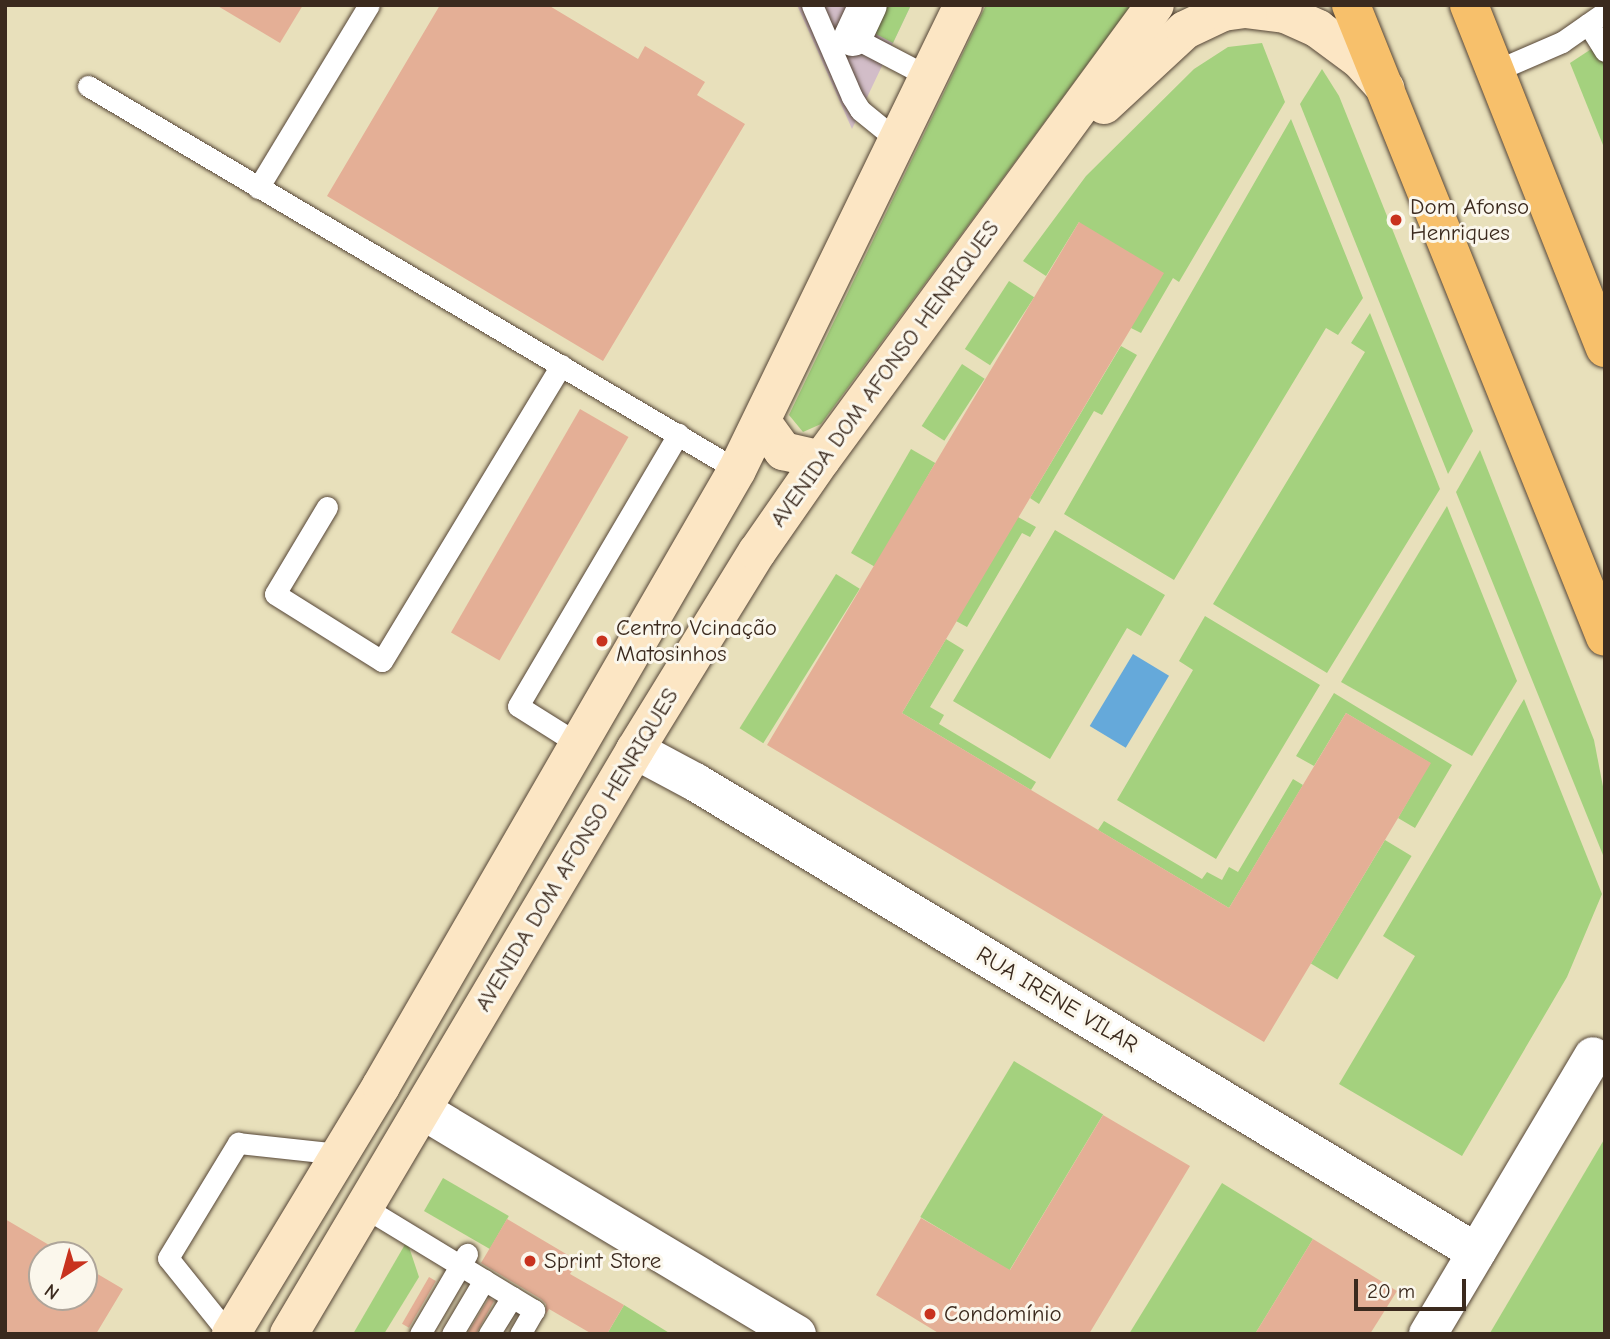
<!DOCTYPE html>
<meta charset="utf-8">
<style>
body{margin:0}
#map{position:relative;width:1610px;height:1339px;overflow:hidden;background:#e8e0bb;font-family:"Comic Neue",sans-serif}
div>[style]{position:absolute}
.industrial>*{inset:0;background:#d2bdc8}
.green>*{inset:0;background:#a4d17e;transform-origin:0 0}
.water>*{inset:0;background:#65a9da;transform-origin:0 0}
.building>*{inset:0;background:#e4af96;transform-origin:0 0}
.roads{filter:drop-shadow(0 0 2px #554536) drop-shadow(0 0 2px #554536)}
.lane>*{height:21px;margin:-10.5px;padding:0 10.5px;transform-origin:10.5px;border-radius:10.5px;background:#fff}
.street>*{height:38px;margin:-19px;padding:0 19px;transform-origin:19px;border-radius:19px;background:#fff}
.secondary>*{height:38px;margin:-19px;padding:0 19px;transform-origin:19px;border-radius:19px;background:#fce6c4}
.primary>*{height:38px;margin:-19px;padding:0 19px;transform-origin:19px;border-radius:19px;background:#f7c06b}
.dots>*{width:19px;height:19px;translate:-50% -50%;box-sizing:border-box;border:4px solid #fbf7ec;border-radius:50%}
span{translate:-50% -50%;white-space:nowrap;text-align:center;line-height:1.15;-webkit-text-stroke:6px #fbf7ec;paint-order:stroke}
.poi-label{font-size:23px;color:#3b2a1e}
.left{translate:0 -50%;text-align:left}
.street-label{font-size:23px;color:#3b2a1e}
.frame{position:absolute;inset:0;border:7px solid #3b2a1e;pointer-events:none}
.north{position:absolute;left:28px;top:1241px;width:70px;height:70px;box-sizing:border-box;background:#fbf7ec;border:2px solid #aea59a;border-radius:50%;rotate:216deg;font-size:19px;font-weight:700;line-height:28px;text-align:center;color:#3b2a1e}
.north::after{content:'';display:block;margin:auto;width:24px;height:32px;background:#c8321e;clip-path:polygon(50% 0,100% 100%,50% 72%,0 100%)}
.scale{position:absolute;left:1354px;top:1279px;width:112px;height:32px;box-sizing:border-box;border:4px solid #3b2a1e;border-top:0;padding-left:9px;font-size:21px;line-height:24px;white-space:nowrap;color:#3b2a1e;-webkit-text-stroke:5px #fbf7ec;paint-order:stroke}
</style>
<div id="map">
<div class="industrial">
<div style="clip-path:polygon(797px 5px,911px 5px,852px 129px,811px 36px)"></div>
</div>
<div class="green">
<div style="clip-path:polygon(879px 5px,911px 5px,893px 43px,872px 32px)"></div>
<div style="clip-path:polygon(986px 5px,1131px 5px,821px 424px,803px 432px,789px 415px)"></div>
<div style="clip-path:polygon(1605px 40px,1605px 150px,1570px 63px)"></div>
<div style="clip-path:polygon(1262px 43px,1285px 102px,1179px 282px,1173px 278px,1141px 333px,1131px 328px,1079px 222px,1046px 276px,1023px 261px,1086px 176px,1194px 69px,1228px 47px)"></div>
<div style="clip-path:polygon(1322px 69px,1339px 96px,1473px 431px,1448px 474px,1300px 104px)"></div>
<div style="clip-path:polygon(1291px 119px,1363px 298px,1338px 335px,1326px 328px,1174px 580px,1064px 514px)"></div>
<div style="left:1009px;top:281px;width:30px;height:81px;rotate:33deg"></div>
<div style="clip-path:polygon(1370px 313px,1440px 489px,1327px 673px,1213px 604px,1365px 352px,1351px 343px)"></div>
<div style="clip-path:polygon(1121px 346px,1137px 355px,1102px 415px,1094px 411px,1039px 504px,1030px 498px)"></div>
<div style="left:962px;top:364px;width:27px;height:74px;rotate:33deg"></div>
<div style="left:911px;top:449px;width:28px;height:120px;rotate:30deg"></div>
<div style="clip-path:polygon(1480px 450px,1594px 740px,1605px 797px,1605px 860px,1456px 492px)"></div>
<div style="clip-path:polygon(1447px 506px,1517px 681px,1472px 756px,1341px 682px)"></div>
<div style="clip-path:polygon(1018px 517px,1036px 527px,1030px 537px,1022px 533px,967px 627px,956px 621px)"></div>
<div style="clip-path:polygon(1055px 530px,1165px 595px,1141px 636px,1127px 628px,1050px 759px,953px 701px)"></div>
<div style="left:836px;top:574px;width:28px;height:182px;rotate:32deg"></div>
<div style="clip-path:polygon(1205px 616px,1320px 685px,1216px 859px,1117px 800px,1193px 670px,1179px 661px)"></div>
<div style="clip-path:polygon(946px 639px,964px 650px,930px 707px,944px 715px,939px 724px,1036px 782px,1031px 790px,902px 713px)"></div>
<div style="clip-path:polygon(1334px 693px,1452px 765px,1415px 828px,1398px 818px,1430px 763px,1346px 713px,1314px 766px,1296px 756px)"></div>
<div style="clip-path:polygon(1524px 699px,1602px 894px,1567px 977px,1462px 1156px,1339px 1084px,1415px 956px,1383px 936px)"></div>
<div style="clip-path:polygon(1293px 779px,1303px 785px,1229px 908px,1098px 830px,1104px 821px,1202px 879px,1207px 872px,1222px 880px,1229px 867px,1238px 872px)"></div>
<div style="left:1385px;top:840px;width:31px;height:144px;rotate:31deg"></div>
<div style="left:1014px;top:1061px;width:104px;height:182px;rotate:31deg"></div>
<div style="clip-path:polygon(1605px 1138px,1605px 1334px,1490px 1334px,1490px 1333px)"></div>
<div style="left:443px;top:1178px;width:76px;height:38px;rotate:30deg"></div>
<div style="clip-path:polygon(1222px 1183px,1313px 1239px,1255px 1334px,1129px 1334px)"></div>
<div style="clip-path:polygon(407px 1241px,419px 1277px,384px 1334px,353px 1334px)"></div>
<div style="clip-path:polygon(624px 1305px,671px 1334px,607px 1334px)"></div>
</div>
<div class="water">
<div style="left:1133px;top:654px;width:42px;height:84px;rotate:31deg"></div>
</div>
<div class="building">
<div style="clip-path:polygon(216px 5px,303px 5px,280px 43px)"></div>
<div style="clip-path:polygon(440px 5px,548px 5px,638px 59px,645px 46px,705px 82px,697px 95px,745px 124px,603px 361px,327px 196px)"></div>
<div style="clip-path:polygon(1079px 222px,1164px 273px,902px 713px,1229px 908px,1346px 713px,1431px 763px,1264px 1042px,767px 745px)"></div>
<div style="left:580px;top:409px;width:56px;height:258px;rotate:30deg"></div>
<div style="clip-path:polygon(1103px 1115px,1190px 1166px,1089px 1334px,940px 1334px,876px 1295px,921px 1218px,1010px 1270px)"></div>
<div style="clip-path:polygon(5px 1219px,66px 1255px,42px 1255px,42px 1297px,84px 1297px,84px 1266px,123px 1289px,96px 1334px,5px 1334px)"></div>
<div style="clip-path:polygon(507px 1219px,578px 1261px,570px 1274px,624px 1305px,607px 1334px,592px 1334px,549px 1309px,546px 1314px,546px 1304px,541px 1299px,481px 1263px)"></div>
<div style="clip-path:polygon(1313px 1239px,1397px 1291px,1370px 1334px,1255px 1334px)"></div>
<div style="left:429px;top:1277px;width:8px;height:54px;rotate:30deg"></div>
<div style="clip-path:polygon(489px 1298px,494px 1301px,476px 1334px,467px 1334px)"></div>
</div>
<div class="roads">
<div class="lane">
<div style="left:812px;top:5px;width:100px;rotate:66.5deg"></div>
<div style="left:852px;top:97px;width:15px;rotate:58deg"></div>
<div style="left:860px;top:110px;width:49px;rotate:39.2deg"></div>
<div style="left:1588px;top:24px;width:32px;rotate:58deg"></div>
<div style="left:845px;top:33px;width:95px;rotate:27.6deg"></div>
<div style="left:1495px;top:71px;width:73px;rotate:-23.4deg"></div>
<div style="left:1562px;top:42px;width:52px;rotate:-34.9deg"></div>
<div style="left:88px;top:86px;width:754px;rotate:30.61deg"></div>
<div style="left:258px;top:188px;width:214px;rotate:-58.8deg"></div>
<div style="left:327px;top:507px;width:101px;rotate:120.9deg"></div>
<div style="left:275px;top:594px;width:126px;rotate:32.1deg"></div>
<div style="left:382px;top:661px;width:346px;rotate:-58.8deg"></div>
<div style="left:580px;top:745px;width:73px;rotate:-147.8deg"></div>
<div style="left:518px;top:706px;width:316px;rotate:-59.5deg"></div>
<div style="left:364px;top:1207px;width:173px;rotate:31.3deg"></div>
<div style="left:512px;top:1297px;width:44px;rotate:121.9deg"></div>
<div style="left:512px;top:1297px;width:26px;rotate:31deg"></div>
<div style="left:534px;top:1310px;width:28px;rotate:120deg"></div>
<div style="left:229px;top:1334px;width:97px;rotate:-128.8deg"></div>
<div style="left:168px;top:1258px;width:135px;rotate:-58.7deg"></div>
<div style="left:238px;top:1143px;width:102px;rotate:6.2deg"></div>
<div style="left:420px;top:1334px;width:93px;rotate:-59.6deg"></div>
<div style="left:452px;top:1334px;width:63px;rotate:-59.3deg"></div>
</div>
<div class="street">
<div style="left:853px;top:37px;width:35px;rotate:-65deg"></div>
<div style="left:635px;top:750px;width:68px;rotate:28.1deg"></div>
<div style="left:695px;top:782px;width:912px;rotate:31.04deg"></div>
<div style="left:422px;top:1110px;width:437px;rotate:30.9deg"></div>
<div style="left:1428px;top:1334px;width:323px;rotate:-59.3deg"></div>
</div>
<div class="secondary">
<div style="left:1104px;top:105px;width:110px;rotate:-42.8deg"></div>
<div style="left:1185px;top:30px;width:42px;rotate:-25.3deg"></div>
<div style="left:1223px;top:12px;width:22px;rotate:-8deg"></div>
<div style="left:1245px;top:9px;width:40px;rotate:7.1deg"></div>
<div style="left:1285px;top:14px;width:36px;rotate:24deg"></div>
<div style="left:1318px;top:29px;width:52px;rotate:36.4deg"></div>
<div style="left:1360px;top:60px;width:38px;rotate:48deg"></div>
<div style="left:762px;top:422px;width:36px;rotate:54deg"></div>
<div style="left:783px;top:451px;width:39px;rotate:13deg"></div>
<div style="left:231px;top:1334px;width:290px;rotate:-58.8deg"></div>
<div style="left:381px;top:1086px;width:711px;rotate:-59.98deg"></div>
<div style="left:737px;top:470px;width:517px;rotate:-64.08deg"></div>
<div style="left:289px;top:1334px;width:679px;rotate:-59.35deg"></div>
<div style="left:635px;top:750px;width:233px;rotate:-58.4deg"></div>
<div style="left:757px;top:552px;width:112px;rotate:-55.2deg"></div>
<div style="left:821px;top:460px;width:564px;rotate:-53.72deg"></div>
</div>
<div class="primary">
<div style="left:1351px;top:5px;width:681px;rotate:68.1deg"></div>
<div style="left:1469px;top:5px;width:369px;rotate:68.4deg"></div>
</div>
</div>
<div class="dots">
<div style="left:1396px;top:220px;background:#c8321e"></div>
<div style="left:602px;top:641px;background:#c8321e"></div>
<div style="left:530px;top:1261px;background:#c8321e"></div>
<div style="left:930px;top:1314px;background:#c8321e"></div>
</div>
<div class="poi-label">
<span class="left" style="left:1410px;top:220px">Dom Afonso<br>Henriques</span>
<span class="left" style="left:616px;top:641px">Centro Vcinação<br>Matosinhos</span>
<span class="left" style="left:544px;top:1261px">Sprint Store</span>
<span class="left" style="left:944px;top:1314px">Condomínio</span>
</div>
<div class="street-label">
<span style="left:885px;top:374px;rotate:-54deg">AVENIDA DOM AFONSO HENRIQUES</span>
<span style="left:577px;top:850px;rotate:-59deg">AVENIDA DOM AFONSO HENRIQUES</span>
<span style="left:1057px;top:1000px;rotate:31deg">RUA IRENE VILAR</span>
</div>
<div class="frame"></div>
<div class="north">N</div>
<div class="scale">20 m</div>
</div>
